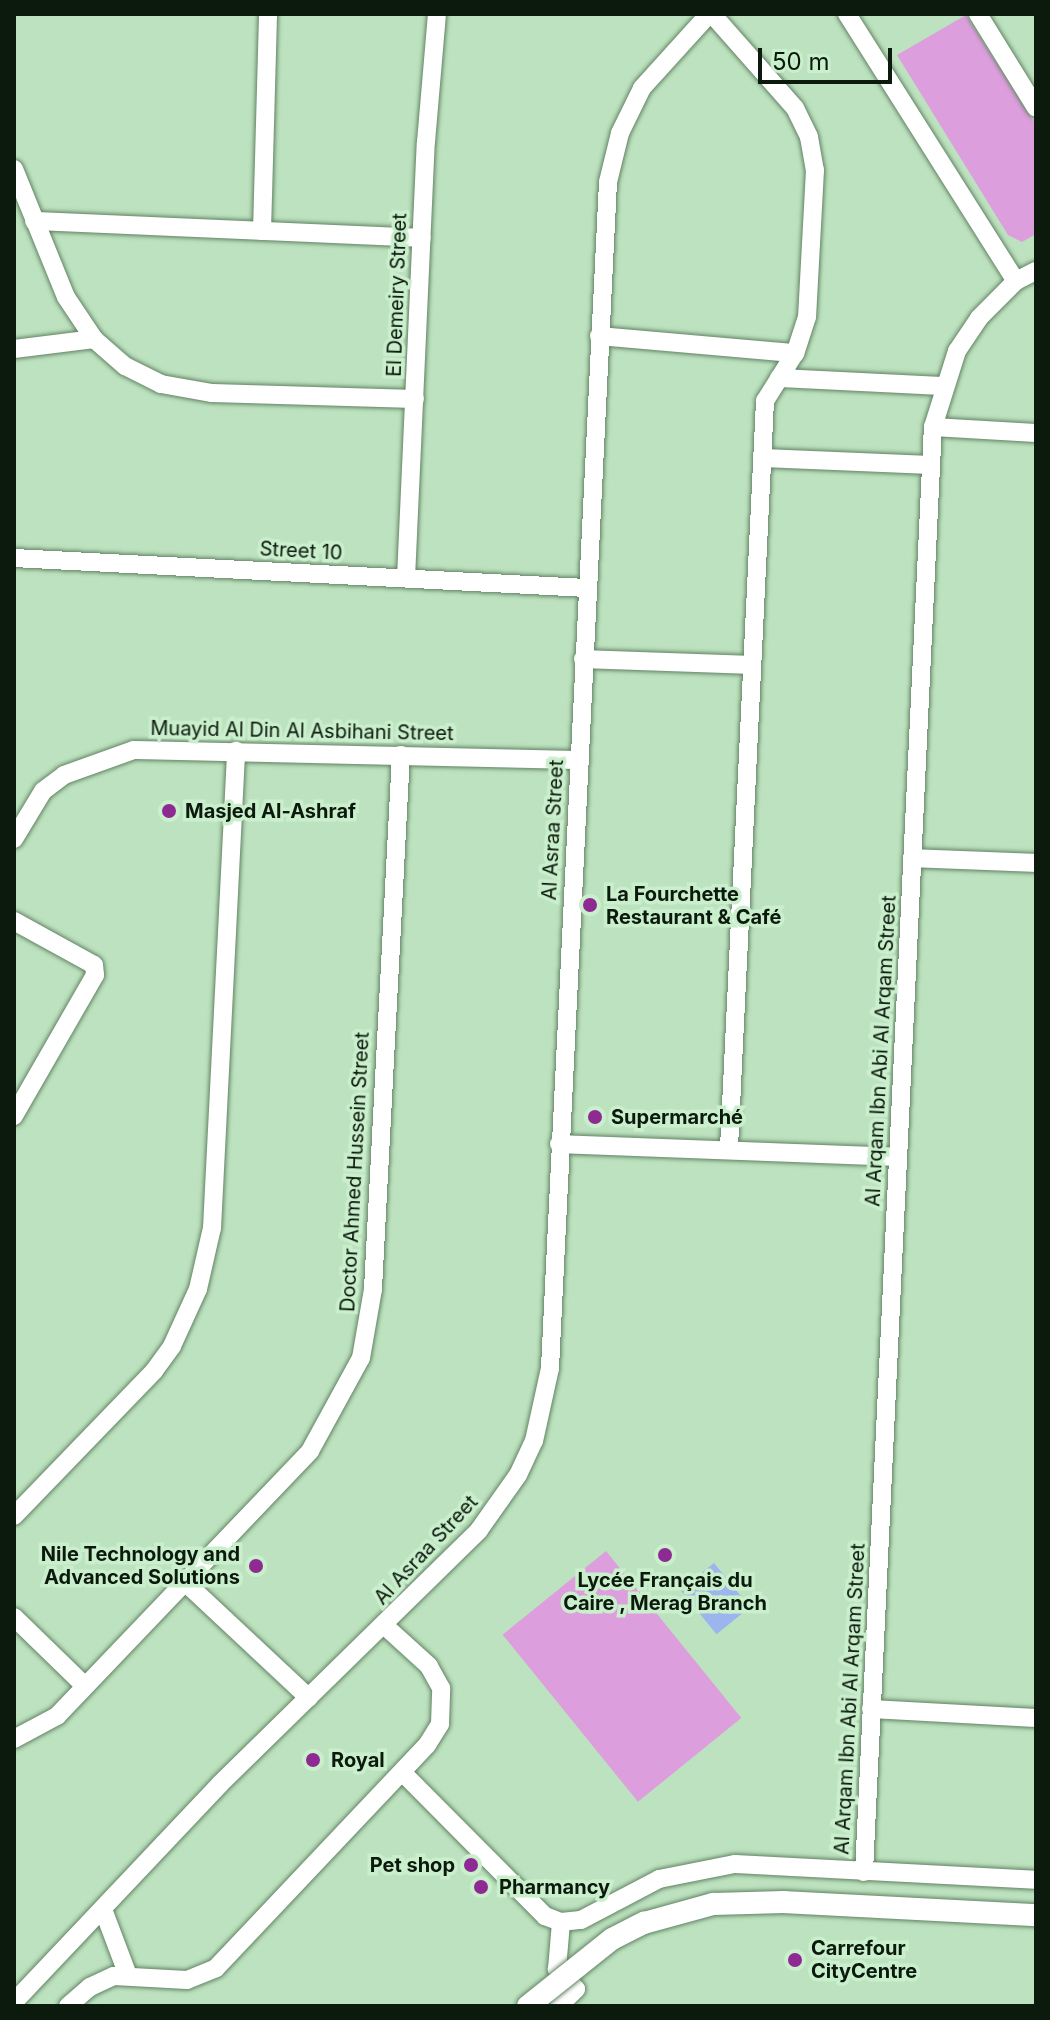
<!DOCTYPE html>
<meta charset="utf-8">
<style>
body{margin:0}
#map{position:relative;width:1050px;height:2020px;overflow:hidden;background:#bde2bf;font-family:Inter,sans-serif}
div>[style]{position:absolute}
.green>*{inset:0;background:#dd9edd;transform-origin:0 0}
.water>*{inset:0;background:#9cb5ee;transform-origin:0 0}
.roads{filter:drop-shadow(0 0 2px #628364) drop-shadow(0 0 2px #628364)}
.minor>*{height:18px;margin:-9px;padding:0 9px;transform-origin:9px;border-radius:9px;background:#fff}
.bridges{filter:drop-shadow(0 0 2px #628364) drop-shadow(0 0 2px #628364)}
.tertiary-bridge>*{height:22px;margin:-11px;padding:0 11px;transform-origin:11px;border-radius:11px;background:#fff}
.dots>*{width:22px;height:22px;translate:-50% -50%;box-sizing:border-box;border:4px solid #caefcc;border-radius:50%}
span{translate:-50% -50%;white-space:nowrap;text-align:center;line-height:1.15;-webkit-text-stroke:7px #caefcc;paint-order:stroke}
.street-label{font-size:20px;color:#0c190d}
.poi-label{font-size:20px;color:#0c190d;font-weight:700}
.left{translate:0 -50%;text-align:left}
.right{translate:-100% -50%;text-align:right}
.frame{position:absolute;inset:0;border:16px solid #0c190d;pointer-events:none}
.scale{position:absolute;left:758px;top:48px;width:134px;height:36px;box-sizing:border-box;border:4px solid #0c190d;border-top:0;padding-left:10px;font-size:24px;line-height:28px;white-space:nowrap;color:#0c190d;-webkit-text-stroke:6px #caefcc;paint-order:stroke}
</style>
<div id="map">
<div class="green">
<div style="clip-path:polygon(966px 15px,1036px 125px,1036px 234px,1022px 242px,1008px 235px,897px 55px)"></div>
<div style="left:606px;top:1551px;width:215px;height:133px;rotate:51deg"></div>
</div>
<div class="water">
<div style="left:714px;top:1563px;width:57px;height:43px;rotate:51deg"></div>
</div>
<div class="roads">
<div class="minor">
<div style="left:712px;top:14px;width:125px;rotate:48.6deg"></div>
<div style="left:795px;top:108px;width:32px;rotate:64deg"></div>
<div style="left:809px;top:137px;width:34px;rotate:80deg"></div>
<div style="left:815px;top:170px;width:147px;rotate:93.1deg"></div>
<div style="left:807px;top:317px;width:38px;rotate:108deg"></div>
<div style="left:795px;top:353px;width:57px;rotate:122deg"></div>
<div style="left:765px;top:401px;width:749px;rotate:92.76deg"></div>
<div style="left:847px;top:14px;width:316px;rotate:57.7deg"></div>
<div style="left:978px;top:14px;width:110px;rotate:58.3deg"></div>
<div style="left:14px;top:169px;width:138px;rotate:67.9deg"></div>
<div style="left:66px;top:297px;width:50px;rotate:56.3deg"></div>
<div style="left:94px;top:339px;width:41px;rotate:41.1deg"></div>
<div style="left:125px;top:366px;width:40px;rotate:26.6deg"></div>
<div style="left:161px;top:384px;width:52px;rotate:10deg"></div>
<div style="left:212px;top:393px;width:203px;rotate:1.7deg"></div>
<div style="left:34px;top:221px;width:388px;rotate:2.5deg"></div>
<div style="left:262px;top:231px;width:217px;rotate:-88.4deg"></div>
<div style="left:599px;top:336px;width:197px;rotate:5deg"></div>
<div style="left:14px;top:349px;width:81px;rotate:-7.1deg"></div>
<div style="left:779px;top:378px;width:164px;rotate:2.8deg"></div>
<div style="left:933px;top:427px;width:103px;rotate:3.3deg"></div>
<div style="left:763px;top:458px;width:168px;rotate:2.4deg"></div>
<div style="left:14px;top:558px;width:574px;rotate:3deg"></div>
<div style="left:406px;top:578px;width:436px;rotate:-87.4deg"></div>
<div style="left:426px;top:142px;width:128px;rotate:-85.1deg"></div>
<div style="left:583px;top:659px;width:169px;rotate:2deg"></div>
<div style="left:14px;top:839px;width:56px;rotate:-58.9deg"></div>
<div style="left:43px;top:791px;width:26px;rotate:-37deg"></div>
<div style="left:64px;top:775px;width:74px;rotate:-19.7deg"></div>
<div style="left:134px;top:750px;width:444px;rotate:1.3deg"></div>
<div style="left:912px;top:858px;width:124px;rotate:2.3deg"></div>
<div style="left:14px;top:921px;width:91px;rotate:28.8deg"></div>
<div style="left:94px;top:965px;width:10px;rotate:84deg"></div>
<div style="left:95px;top:975px;width:163px;rotate:119.9deg"></div>
<div style="left:559px;top:1144px;width:339px;rotate:2.2deg"></div>
<div style="left:14px;top:1516px;width:202px;rotate:-46deg"></div>
<div style="left:154px;top:1371px;width:31px;rotate:-54deg"></div>
<div style="left:172px;top:1346px;width:63px;rotate:-65.5deg"></div>
<div style="left:198px;top:1289px;width:63px;rotate:-77.1deg"></div>
<div style="left:212px;top:1228px;width:478px;rotate:-87.1deg"></div>
<div style="left:186px;top:1583px;width:168px;rotate:43.1deg"></div>
<div style="left:14px;top:1617px;width:99px;rotate:44.2deg"></div>
<div style="left:871px;top:1709px;width:165px;rotate:3.1deg"></div>
<div style="left:14px;top:1739px;width:49px;rotate:-28.1deg"></div>
<div style="left:57px;top:1716px;width:366px;rotate:-46.3deg"></div>
<div style="left:310px;top:1451px;width:106px;rotate:-61.3deg"></div>
<div style="left:361px;top:1358px;width:70px;rotate:-80.1deg"></div>
<div style="left:373px;top:1289px;width:535px;rotate:-87deg"></div>
<div style="left:403px;top:1773px;width:202px;rotate:45.2deg"></div>
<div style="left:545px;top:1916px;width:17px;rotate:21deg"></div>
<div style="left:561px;top:1922px;width:20px;rotate:-6deg"></div>
<div style="left:581px;top:1920px;width:88px;rotate:-27.7deg"></div>
<div style="left:659px;top:1879px;width:77px;rotate:-11.2deg"></div>
<div style="left:735px;top:1864px;width:301px;rotate:3deg"></div>
<div style="left:864px;top:1872px;width:1447px;rotate:-87.27deg"></div>
<div style="left:933px;top:427px;width:80px;rotate:-72.5deg"></div>
<div style="left:957px;top:351px;width:40px;rotate:-56deg"></div>
<div style="left:979px;top:318px;width:52px;rotate:-45deg"></div>
<div style="left:1016px;top:281px;width:22px;rotate:-27deg"></div>
<div style="left:104px;top:1912px;width:65px;rotate:69.3deg"></div>
<div style="left:14px;top:2002px;width:300px;rotate:-46.6deg"></div>
<div style="left:220px;top:1784px;width:363px;rotate:-44.4deg"></div>
<div style="left:479px;top:1530px;width:67px;rotate:-54.7deg"></div>
<div style="left:518px;top:1475px;width:38px;rotate:-65deg"></div>
<div style="left:534px;top:1441px;width:75px;rotate:-77.6deg"></div>
<div style="left:550px;top:1368px;width:1187px;rotate:-87.2deg"></div>
<div style="left:608px;top:182px;width:50px;rotate:-76.2deg"></div>
<div style="left:620px;top:133px;width:50px;rotate:-63.9deg"></div>
<div style="left:642px;top:88px;width:100px;rotate:-47.8deg"></div>
<div style="left:68px;top:2006px;width:29px;rotate:-41deg"></div>
<div style="left:90px;top:1987px;width:26px;rotate:-25deg"></div>
<div style="left:114px;top:1976px;width:73px;rotate:3.1deg"></div>
<div style="left:187px;top:1980px;width:31px;rotate:-22deg"></div>
<div style="left:216px;top:1968px;width:307px;rotate:-46.6deg"></div>
<div style="left:427px;top:1745px;width:25px;rotate:-58deg"></div>
<div style="left:440px;top:1724px;width:36px;rotate:-88deg"></div>
<div style="left:441px;top:1688px;width:25px;rotate:-119deg"></div>
<div style="left:429px;top:1666px;width:59px;rotate:-137.7deg"></div>
<div style="left:559px;top:2006px;width:24px;rotate:-45deg"></div>
<div style="left:576px;top:1989px;width:28px;rotate:-134deg"></div>
<div style="left:557px;top:1969px;width:47px;rotate:-85.1deg"></div>
</div>
</div>
<div class="bridges">
<div class="tertiary-bridge">
<div style="left:528px;top:2006px;width:107px;rotate:-38.6deg"></div>
<div style="left:612px;top:1939px;width:36px;rotate:-27deg"></div>
<div style="left:644px;top:1923px;width:72px;rotate:-15.4deg"></div>
<div style="left:713px;top:1904px;width:71px;rotate:-1.6deg"></div>
<div style="left:784px;top:1902px;width:252px;rotate:3deg"></div>
</div>
</div>
<div class="dots">
<div style="left:169px;top:811px;background:#8e2b92"></div>
<div style="left:590px;top:905px;background:#8e2b92"></div>
<div style="left:595px;top:1117px;background:#8e2b92"></div>
<div style="left:665px;top:1555px;background:#8e2b92"></div>
<div style="left:256px;top:1566px;background:#8e2b92"></div>
<div style="left:313px;top:1760px;background:#8e2b92"></div>
<div style="left:471px;top:1865px;background:#8e2b92"></div>
<div style="left:481px;top:1887px;background:#8e2b92"></div>
<div style="left:795px;top:1960px;background:#8e2b92"></div>
</div>
<div class="street-label">
<span style="left:397px;top:295px;rotate:-88deg">El Demeiry Street</span>
<span style="left:301px;top:551px;rotate:3deg">Street 10</span>
<span style="left:302px;top:731px;rotate:1deg">Muayid Al Din Al Asbihani Street</span>
<span style="left:553px;top:830px;rotate:-87deg">Al Asraa Street</span>
<span style="left:881px;top:1051px;rotate:-87deg">Al Arqam Ibn Abi Al Arqam Street</span>
<span style="left:355px;top:1172px;rotate:-87deg">Doctor Ahmed Hussein Street</span>
<span style="left:426px;top:1550px;rotate:-47deg">Al Asraa Street</span>
<span style="left:850px;top:1699px;rotate:-87deg">Al Arqam Ibn Abi Al Arqam Street</span>
</div>
<div class="poi-label">
<span class="left" style="left:185px;top:811px">Masjed Al-Ashraf</span>
<span class="left" style="left:606px;top:906px">La Fourchette<br>Restaurant &amp; Café</span>
<span class="left" style="left:611px;top:1117px">Supermarché</span>
<span class="right" style="left:240px;top:1566px">Nile Technology and<br>Advanced Solutions</span>
<span style="left:665px;top:1592px">Lycée Français du<br>Caire , Merag Branch</span>
<span class="left" style="left:331px;top:1760px">Royal</span>
<span class="right" style="left:455px;top:1865px">Pet shop</span>
<span class="left" style="left:499px;top:1887px">Pharmancy</span>
<span class="left" style="left:811px;top:1960px">Carrefour<br>CityCentre</span>
</div>
<div class="frame"></div>
<div class="scale">50 m</div>
</div>
